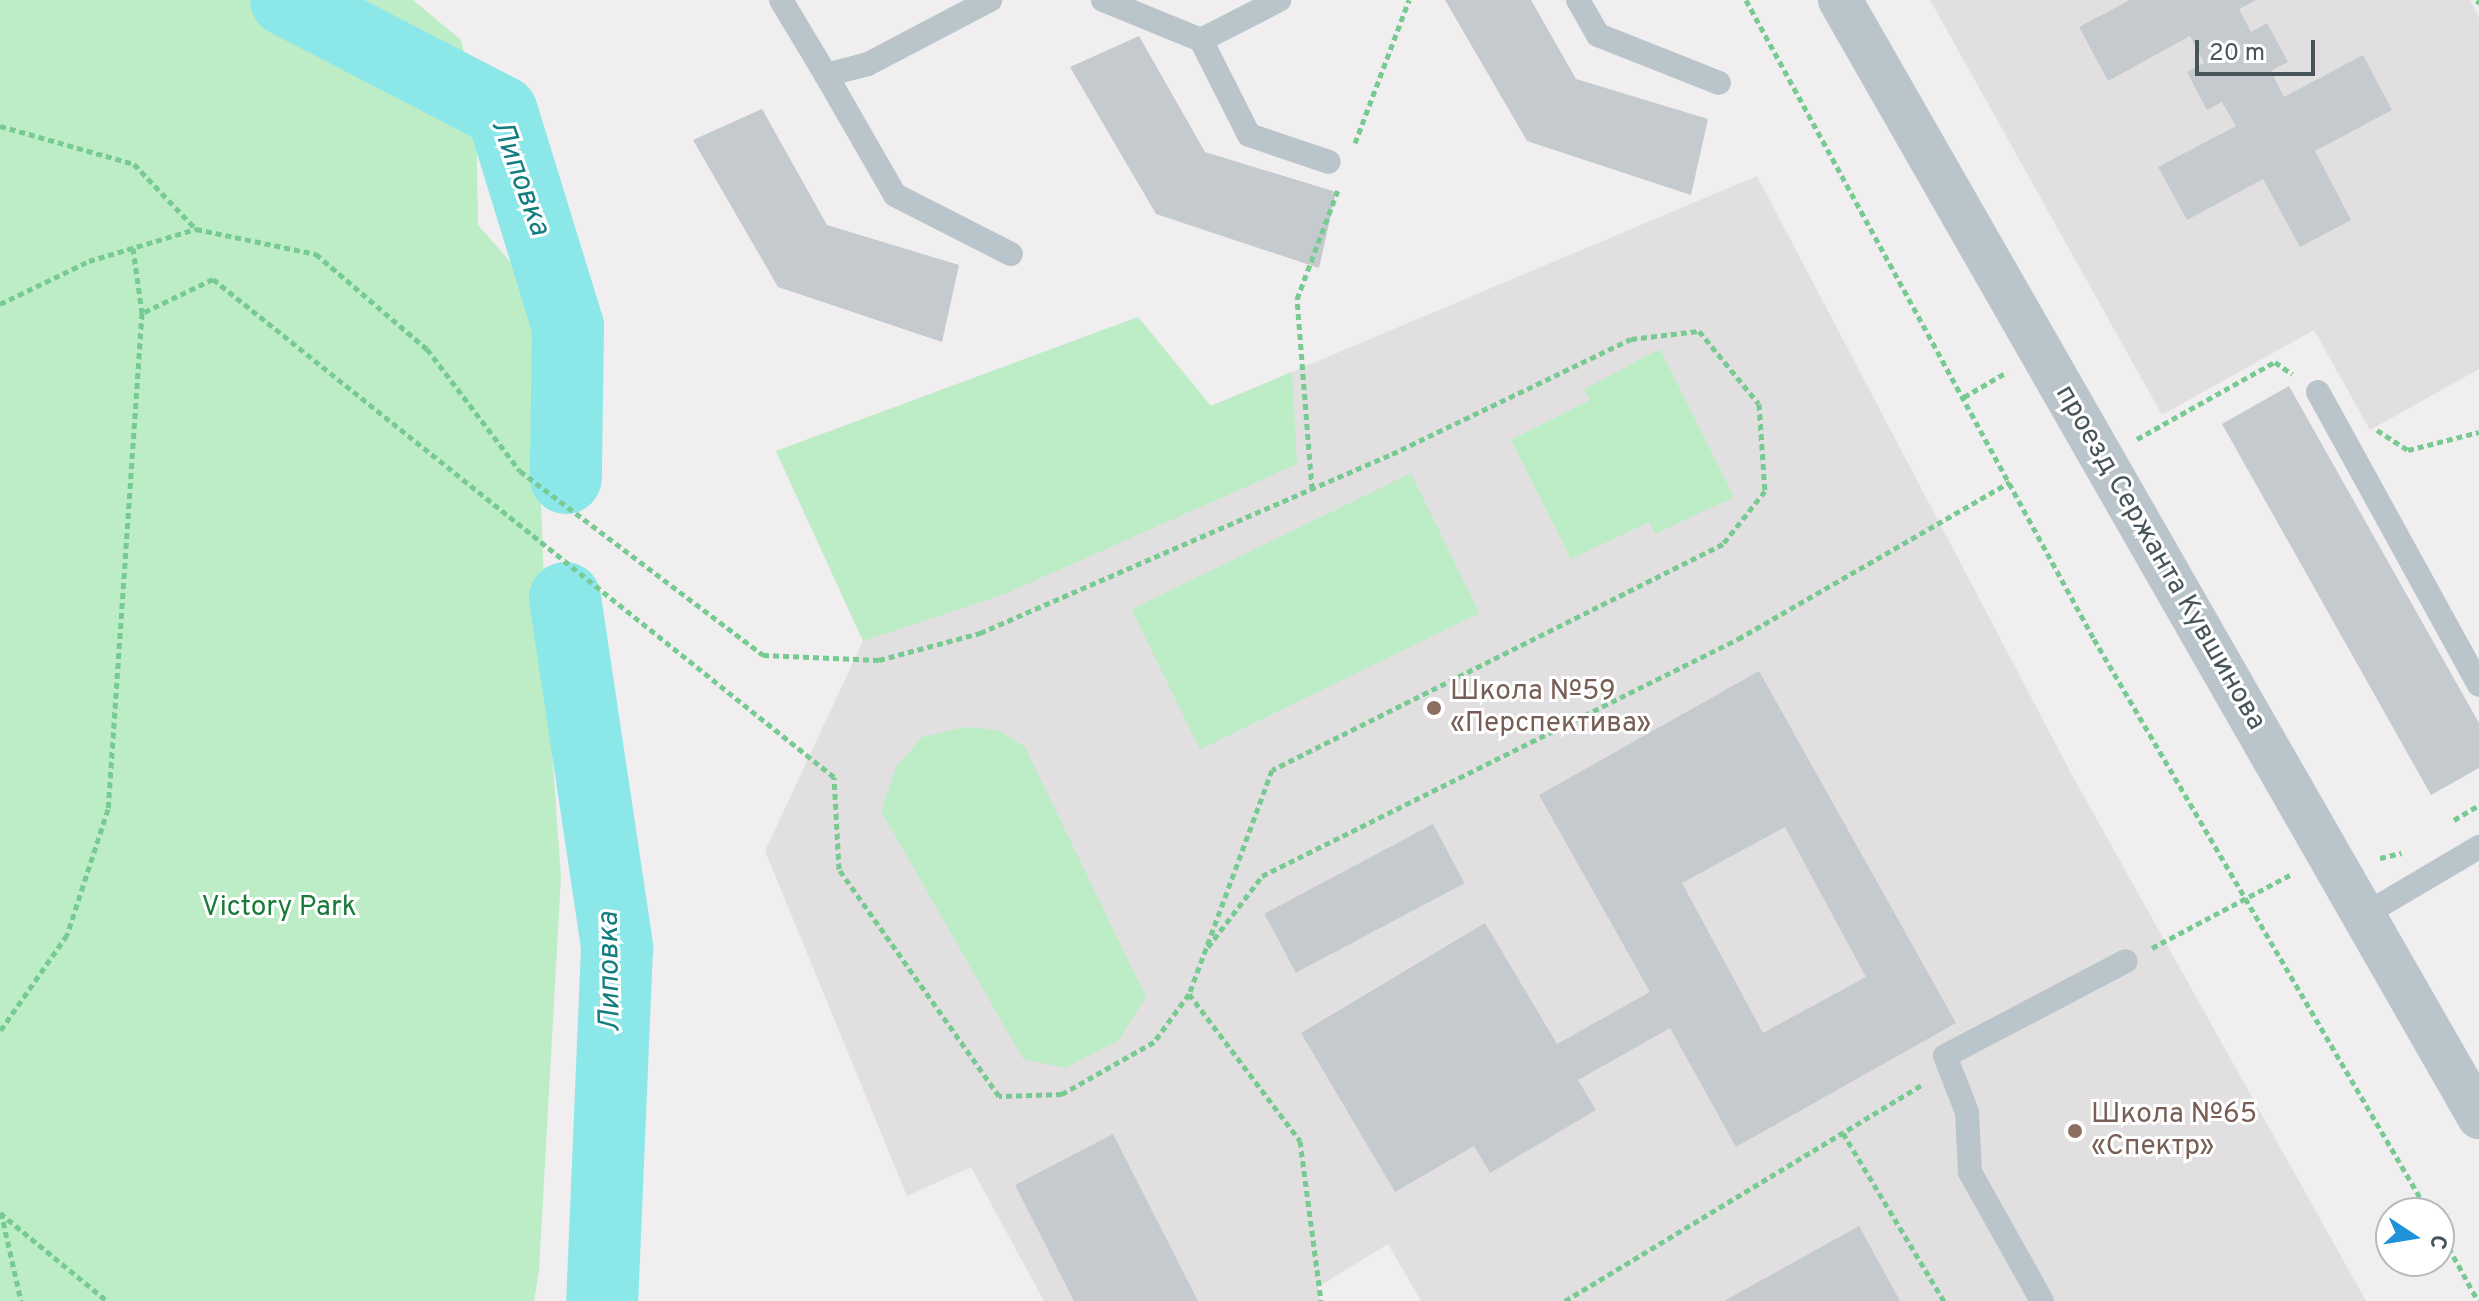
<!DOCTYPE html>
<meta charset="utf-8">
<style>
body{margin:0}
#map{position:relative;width:2479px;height:1301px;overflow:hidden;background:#f1eeef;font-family:Overpass,sans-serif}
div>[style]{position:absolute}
.education>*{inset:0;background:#e2dfe0}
.green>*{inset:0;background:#bdedc7;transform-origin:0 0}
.river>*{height:72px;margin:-36px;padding:0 36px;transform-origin:36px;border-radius:36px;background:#8ce7e9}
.building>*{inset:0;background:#c5cace;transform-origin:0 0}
.path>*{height:5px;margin-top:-2.5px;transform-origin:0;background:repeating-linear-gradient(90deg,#77ca91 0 6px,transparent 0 10px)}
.lane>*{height:24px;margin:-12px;padding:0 12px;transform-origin:12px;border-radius:12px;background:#bac5cb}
.street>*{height:44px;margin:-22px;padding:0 22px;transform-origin:22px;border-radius:22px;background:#bac5cb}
.dots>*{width:22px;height:22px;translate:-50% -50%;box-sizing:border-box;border:4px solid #fff;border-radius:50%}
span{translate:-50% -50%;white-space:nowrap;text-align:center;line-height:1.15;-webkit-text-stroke:6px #fff;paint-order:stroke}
.street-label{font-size:28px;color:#47555b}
.education-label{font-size:28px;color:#785e54}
.left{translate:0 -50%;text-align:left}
.park-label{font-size:28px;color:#1a7a38}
.water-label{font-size:30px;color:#117d7f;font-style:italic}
.north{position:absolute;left:2375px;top:1197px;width:80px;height:80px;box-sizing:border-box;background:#fff;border:2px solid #b5bbbd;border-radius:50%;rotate:102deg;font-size:22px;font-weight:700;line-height:32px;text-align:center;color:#47555b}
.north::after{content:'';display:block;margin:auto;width:28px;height:36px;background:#1f93da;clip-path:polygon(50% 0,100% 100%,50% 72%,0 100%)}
.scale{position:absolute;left:2195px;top:40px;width:120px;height:36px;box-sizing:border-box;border:4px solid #47555b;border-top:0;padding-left:10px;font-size:24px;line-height:28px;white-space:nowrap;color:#47555b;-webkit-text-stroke:6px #fff;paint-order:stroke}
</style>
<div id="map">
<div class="education">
<div style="clip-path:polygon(1930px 0,2470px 0,2479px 17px,2479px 369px,2370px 430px,2314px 330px,2162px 415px)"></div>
<div style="clip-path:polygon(1757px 176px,2072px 775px,2366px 1301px,1421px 1301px,1388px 1244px,1318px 1287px,1320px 1301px,1044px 1301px,971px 1167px,907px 1196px,765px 851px,863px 641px,776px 451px,1138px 317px,1211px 406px)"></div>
</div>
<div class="green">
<div style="clip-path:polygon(0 0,413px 0,461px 40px,476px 103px,478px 225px,534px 289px,547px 681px,561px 877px,539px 1271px,534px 1301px,0 1301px)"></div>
<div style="clip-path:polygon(1138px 317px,1211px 406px,1292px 372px,1297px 464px,1005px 594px,863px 641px,776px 451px)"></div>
<div style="clip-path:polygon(1660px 349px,1734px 497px,1655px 534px,1649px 522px,1571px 559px,1511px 440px,1590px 400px,1584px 389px)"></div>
<div style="left:1411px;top:473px;width:156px;height:311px;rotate:64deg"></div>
<div style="clip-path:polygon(965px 727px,998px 730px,1025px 747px,1146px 997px,1119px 1040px,1065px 1068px,1023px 1059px,881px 811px,896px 767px,922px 737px)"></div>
</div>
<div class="river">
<div style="left:286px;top:0;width:243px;rotate:27.4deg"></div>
<div style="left:502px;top:112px;width:224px;rotate:72.9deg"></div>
<div style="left:568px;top:326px;width:152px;rotate:90.8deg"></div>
<div style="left:565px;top:598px;width:354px;rotate:81.5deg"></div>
<div style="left:617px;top:948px;width:353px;rotate:92.4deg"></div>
</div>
<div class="building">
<div style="clip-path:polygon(1445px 0,1531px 0,1576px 79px,1708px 119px,1691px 195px,1527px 141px)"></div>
<div style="clip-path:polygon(2130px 0,2256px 0,2239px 9px,2251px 32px,2267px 23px,2288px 62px,2271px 71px,2284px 97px,2363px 55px,2392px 110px,2315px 151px,2351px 220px,2300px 247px,2263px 179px,2187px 220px,2158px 167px,2236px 126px,2222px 102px,2207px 110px,2187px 72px,2204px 63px,2190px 36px,2108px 81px,2079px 27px)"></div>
<div style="clip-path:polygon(1139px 36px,1205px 152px,1336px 192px,1319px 268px,1156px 214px,1070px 67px)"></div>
<div style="clip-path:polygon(762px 109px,827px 225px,959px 265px,942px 342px,778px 287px,693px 140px)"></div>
<div style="clip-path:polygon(2289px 386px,2479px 723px,2479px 768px,2431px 795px,2222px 424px)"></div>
<div style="clip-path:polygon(evenodd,1759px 671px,1956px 1023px,1736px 1147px,1670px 1028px,1578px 1080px,1596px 1110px,1490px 1173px,1474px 1146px,1395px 1192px,1301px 1033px,1485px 923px,1557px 1044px,1650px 992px,1539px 795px,1759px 671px,1785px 827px,1866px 977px,1763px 1033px,1682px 883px,1785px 827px)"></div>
<div style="left:1433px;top:824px;width:67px;height:191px;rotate:62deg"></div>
<div style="clip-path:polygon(1113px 1134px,1198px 1301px,1074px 1301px,1015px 1185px)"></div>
<div style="clip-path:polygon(1859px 1226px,1900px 1301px,1724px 1301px)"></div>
</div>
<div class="path">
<div style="left:1746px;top:0;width:728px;rotate:61.43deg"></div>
<div style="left:2094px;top:639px;width:665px;rotate:59.73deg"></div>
<div style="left:2477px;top:0;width:4px;rotate:56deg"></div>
<div style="left:0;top:126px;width:139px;rotate:15.8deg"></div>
<div style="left:134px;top:164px;width:90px;rotate:46.4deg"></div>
<div style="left:1355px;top:143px;width:153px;rotate:-69.3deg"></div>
<div style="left:133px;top:248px;width:66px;rotate:82.1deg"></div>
<div style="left:0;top:304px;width:99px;rotate:-25.8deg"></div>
<div style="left:89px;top:261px;width:112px;rotate:-16.7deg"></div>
<div style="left:196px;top:229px;width:123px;rotate:11.8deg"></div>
<div style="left:316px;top:254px;width:146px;rotate:40.6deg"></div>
<div style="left:427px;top:349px;width:153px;rotate:52.7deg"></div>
<div style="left:520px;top:471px;width:305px;rotate:37.1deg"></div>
<div style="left:763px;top:655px;width:116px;rotate:2.5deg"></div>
<div style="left:879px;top:660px;width:105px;rotate:-15deg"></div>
<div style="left:980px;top:633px;width:449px;rotate:-23.5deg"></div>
<div style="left:1392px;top:454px;width:265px;rotate:-25.7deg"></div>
<div style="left:1631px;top:339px;width:68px;rotate:-6.7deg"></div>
<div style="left:1699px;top:331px;width:94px;rotate:50.6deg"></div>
<div style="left:1759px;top:404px;width:87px;rotate:86.1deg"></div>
<div style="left:1765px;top:491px;width:68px;rotate:128.4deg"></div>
<div style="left:1723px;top:544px;width:504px;rotate:153.38deg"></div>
<div style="left:1272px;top:770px;width:239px;rotate:110.3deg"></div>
<div style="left:1189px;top:994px;width:59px;rotate:126.1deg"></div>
<div style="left:1154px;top:1042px;width:106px;rotate:150.5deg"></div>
<div style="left:1062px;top:1094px;width:63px;rotate:178.2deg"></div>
<div style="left:999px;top:1096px;width:278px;rotate:-125.2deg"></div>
<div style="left:839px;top:869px;width:92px;rotate:-93.1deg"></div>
<div style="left:834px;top:777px;width:796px;rotate:-141.27deg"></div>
<div style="left:213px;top:279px;width:79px;rotate:154.4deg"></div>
<div style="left:142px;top:313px;width:497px;rotate:93.9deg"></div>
<div style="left:108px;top:809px;width:133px;rotate:108deg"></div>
<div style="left:67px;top:935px;width:117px;rotate:124.9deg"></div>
<div style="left:1964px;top:397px;width:50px;rotate:-30.2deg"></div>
<div style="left:2377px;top:430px;width:37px;rotate:33deg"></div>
<div style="left:2408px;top:450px;width:73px;rotate:-14.2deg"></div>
<div style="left:2137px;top:439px;width:158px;rotate:-29.2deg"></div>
<div style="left:2275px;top:362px;width:21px;rotate:35deg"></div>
<div style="left:1312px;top:489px;width:191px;rotate:-94.5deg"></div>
<div style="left:1297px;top:299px;width:116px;rotate:-69.4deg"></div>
<div style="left:2454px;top:820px;width:29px;rotate:-31deg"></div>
<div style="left:2380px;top:858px;width:22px;rotate:-13deg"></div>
<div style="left:1208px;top:947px;width:89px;rotate:-52.7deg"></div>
<div style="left:1262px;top:876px;width:532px;rotate:-26.47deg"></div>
<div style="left:1738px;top:639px;width:314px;rotate:-30deg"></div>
<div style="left:2152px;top:948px;width:158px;rotate:-27.9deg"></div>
<div style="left:1189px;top:994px;width:184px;rotate:52.9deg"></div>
<div style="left:1300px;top:1141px;width:161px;rotate:82.5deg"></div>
<div style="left:1843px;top:1133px;width:196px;rotate:59deg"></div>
<div style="left:1px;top:1212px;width:91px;rotate:77.3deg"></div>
<div style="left:0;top:1213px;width:139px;rotate:39.4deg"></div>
<div style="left:2439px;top:1230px;width:81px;rotate:61.2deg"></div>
<div style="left:1565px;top:1301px;width:419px;rotate:-31.2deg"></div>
</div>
<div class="lane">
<div style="left:781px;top:0;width:87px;rotate:59deg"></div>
<div style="left:826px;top:75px;width:43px;rotate:-14.7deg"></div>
<div style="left:868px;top:64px;width:138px;rotate:-27.7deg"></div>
<div style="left:1103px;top:0;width:106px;rotate:22.2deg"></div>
<div style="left:1201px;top:40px;width:88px;rotate:-27.1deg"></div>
<div style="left:1578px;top:0;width:40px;rotate:60.3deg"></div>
<div style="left:1598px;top:35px;width:130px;rotate:21.6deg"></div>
<div style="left:1201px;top:40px;width:106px;rotate:63.2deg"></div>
<div style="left:1249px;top:135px;width:84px;rotate:18.6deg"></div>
<div style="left:826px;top:75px;width:138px;rotate:60.1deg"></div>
<div style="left:895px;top:195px;width:130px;rotate:27deg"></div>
<div style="left:2318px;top:392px;width:334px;rotate:61.2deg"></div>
<div style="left:2364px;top:915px;width:134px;rotate:-30.6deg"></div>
<div style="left:2042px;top:1301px;width:148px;rotate:-119.2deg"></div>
<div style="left:1970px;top:1172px;width:60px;rotate:-92.9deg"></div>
<div style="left:1967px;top:1112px;width:60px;rotate:-111.4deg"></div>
<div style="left:1945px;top:1056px;width:204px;rotate:-27.7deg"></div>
</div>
<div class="street">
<div style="left:1840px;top:0;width:1287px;rotate:60.23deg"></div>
</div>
<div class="dots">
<div style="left:1434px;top:708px;background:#8d6e63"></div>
<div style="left:2075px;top:1131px;background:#8d6e63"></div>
</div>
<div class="street-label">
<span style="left:2160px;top:558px;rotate:60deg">проезд Сержанта Кувшинова</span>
</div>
<div class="education-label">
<span class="left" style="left:1450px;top:708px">Школа №59<br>«Перспектива»</span>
<span class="left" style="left:2091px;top:1131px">Школа №65<br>«Спектр»</span>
</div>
<div class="park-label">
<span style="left:279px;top:908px">Victory Park</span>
</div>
<div class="water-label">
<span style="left:519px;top:178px;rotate:70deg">Липовка</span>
<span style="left:611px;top:972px;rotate:-91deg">Липовка</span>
</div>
<div class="north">С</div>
<div class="scale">20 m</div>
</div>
